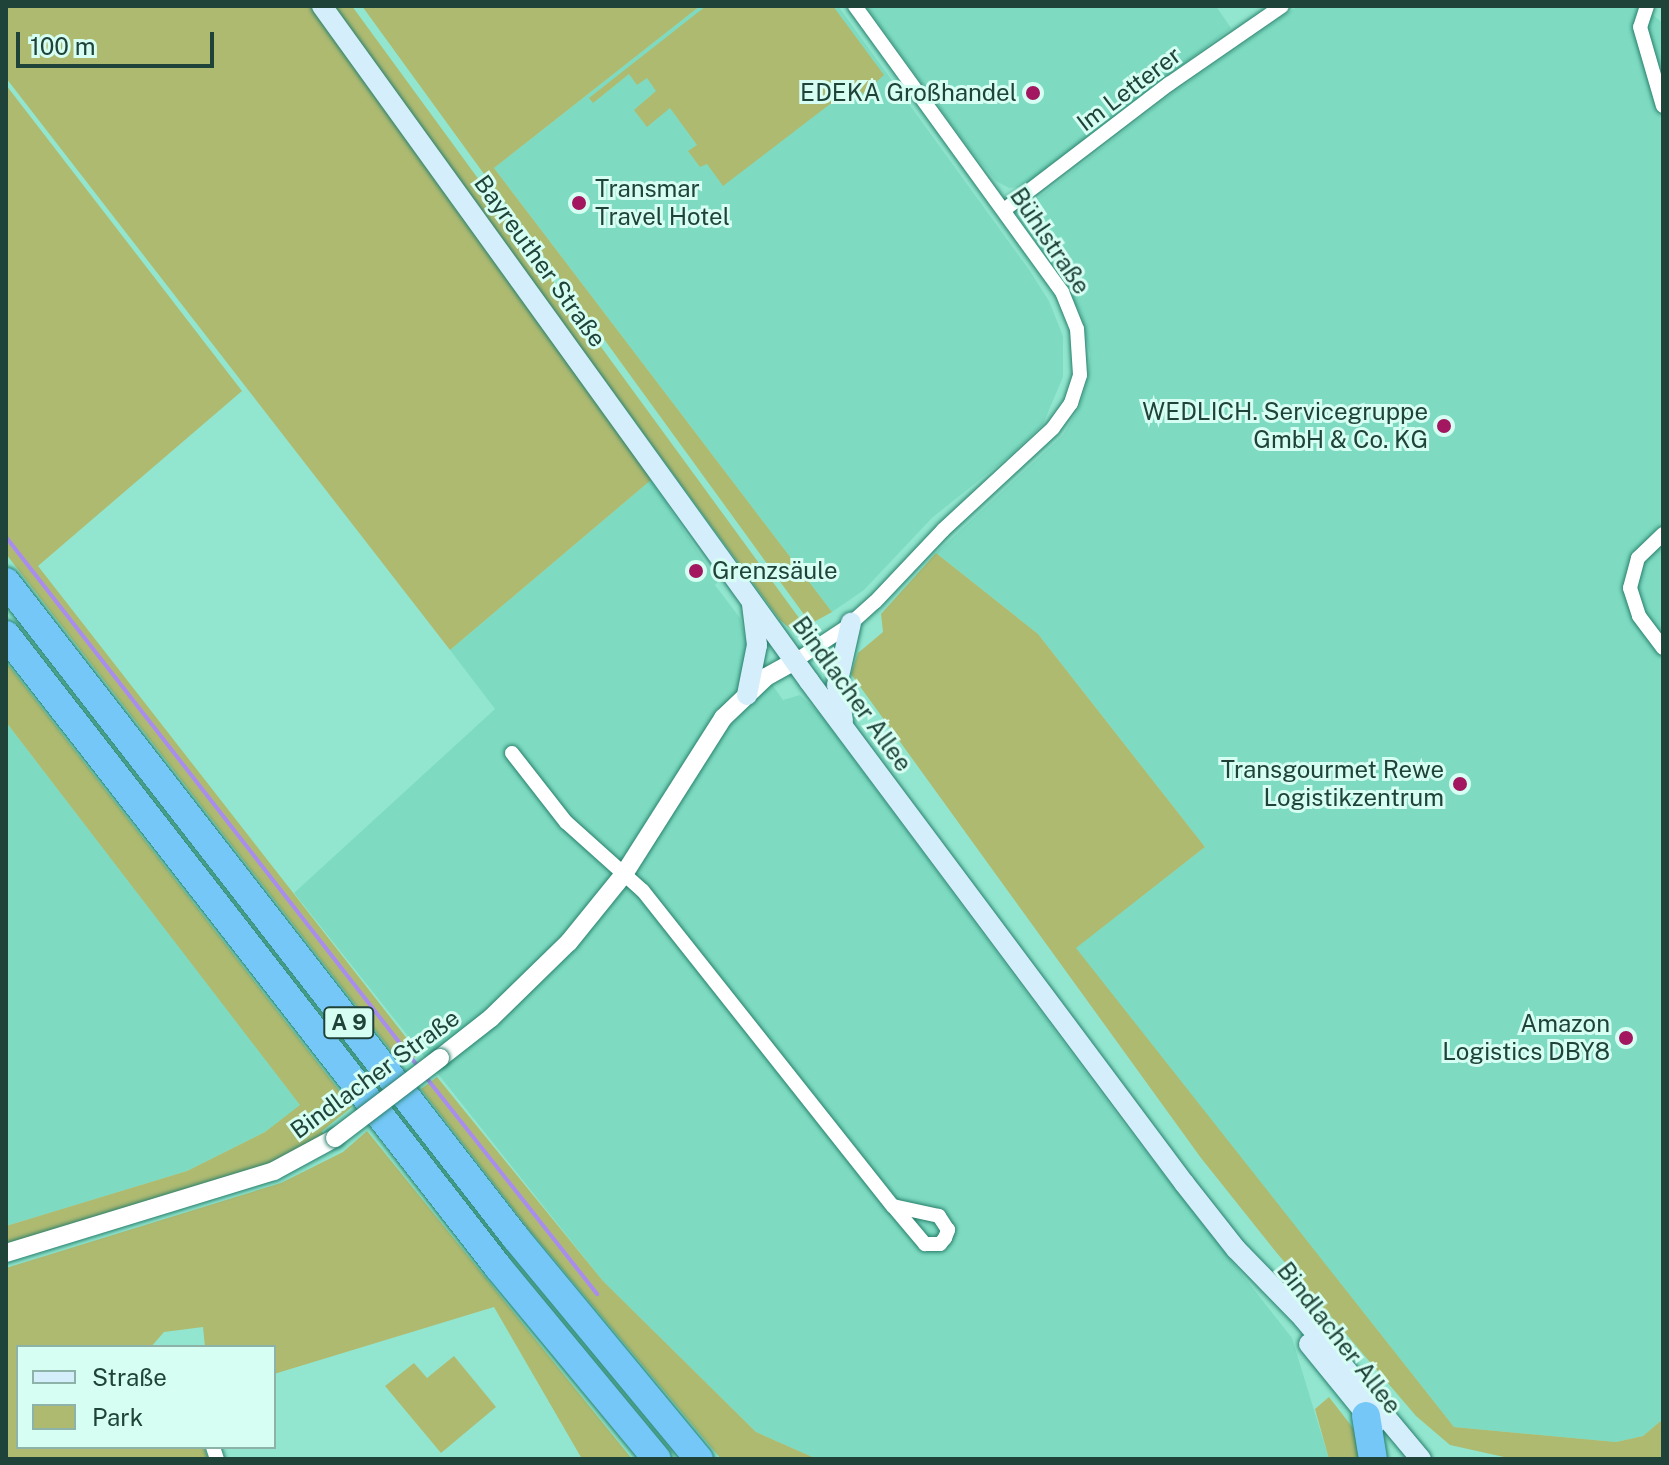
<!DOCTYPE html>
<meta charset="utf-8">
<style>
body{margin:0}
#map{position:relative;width:1669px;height:1465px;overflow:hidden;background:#92e6cf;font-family:"Public Sans",sans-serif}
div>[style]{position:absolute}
.built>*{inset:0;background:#7edbc2}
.green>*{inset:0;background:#afba71}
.stream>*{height:4px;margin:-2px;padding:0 2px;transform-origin:2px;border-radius:2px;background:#a88dee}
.roads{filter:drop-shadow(0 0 2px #28806c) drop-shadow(0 0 2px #28806c)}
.minor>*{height:14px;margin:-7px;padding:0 7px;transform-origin:7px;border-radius:7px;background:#fff}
.tertiary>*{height:18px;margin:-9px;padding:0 9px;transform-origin:9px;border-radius:9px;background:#fff}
.secondary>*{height:20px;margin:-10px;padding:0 10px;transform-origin:10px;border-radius:10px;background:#d5eefc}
.motorway>*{height:28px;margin:-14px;padding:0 14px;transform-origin:14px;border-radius:14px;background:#74c7f6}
.bridges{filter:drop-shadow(0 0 2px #28806c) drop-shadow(0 0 2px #28806c)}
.tertiary-bridge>*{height:18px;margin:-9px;padding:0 9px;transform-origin:9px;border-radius:9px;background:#fff}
.dots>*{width:22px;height:22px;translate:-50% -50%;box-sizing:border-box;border:4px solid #d6fef2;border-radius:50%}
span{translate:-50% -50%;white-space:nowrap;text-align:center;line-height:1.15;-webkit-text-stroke:6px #d6fef2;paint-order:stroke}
.shield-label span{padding:2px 6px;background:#d6fef2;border:2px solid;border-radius:6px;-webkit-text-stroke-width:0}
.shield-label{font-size:22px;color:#1f4239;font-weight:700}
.street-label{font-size:24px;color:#1f4239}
.poi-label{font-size:24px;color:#1f4239}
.right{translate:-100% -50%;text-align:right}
.left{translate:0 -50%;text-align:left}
.frame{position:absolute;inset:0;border:8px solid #1f4239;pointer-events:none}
.legend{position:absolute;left:16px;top:1345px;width:260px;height:104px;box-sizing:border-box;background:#d6fef2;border:2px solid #8db3a8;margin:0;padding:10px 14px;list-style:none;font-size:24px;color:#1f4239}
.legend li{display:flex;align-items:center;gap:16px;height:40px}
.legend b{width:40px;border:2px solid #8db3a8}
.scale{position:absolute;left:16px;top:32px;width:198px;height:36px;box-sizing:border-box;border:4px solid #1f4239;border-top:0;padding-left:10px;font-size:24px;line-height:28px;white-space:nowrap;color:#1f4239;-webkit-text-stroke:6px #d6fef2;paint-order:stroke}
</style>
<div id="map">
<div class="built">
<div style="clip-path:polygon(700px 6px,838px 6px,1030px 271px,1049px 301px,1063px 336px,1063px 377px,1043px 424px,1013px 453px,932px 518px,864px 590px,832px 612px,494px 168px)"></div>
<div style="clip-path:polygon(866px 6px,1216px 6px,1231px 28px,1022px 187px,1009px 188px,996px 181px,969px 148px)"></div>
<div style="clip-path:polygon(1298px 6px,1641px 6px,1663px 23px,1663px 1419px,1643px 1436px,1616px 1442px,1454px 1427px,1075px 948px,1205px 847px,1038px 634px,936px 553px,1063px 435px,1080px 406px,1088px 378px,1090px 354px,1081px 313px,1030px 232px,1034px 201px,1173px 93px)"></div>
<div style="clip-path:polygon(651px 480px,718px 582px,715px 585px,740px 618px,748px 650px,783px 700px,800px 695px,819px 713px,1127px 1128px,1292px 1338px,1329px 1459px,817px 1459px,756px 1432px,603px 1281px,294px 893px,495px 709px,450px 650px)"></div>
<div style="clip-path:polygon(6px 722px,301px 1105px,265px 1132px,187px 1171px,6px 1226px)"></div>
</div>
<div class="green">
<div style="clip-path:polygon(6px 6px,312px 6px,626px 439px,651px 480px,450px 650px,6px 78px)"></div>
<div style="clip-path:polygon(331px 6px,352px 6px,810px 633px,794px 632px,780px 620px)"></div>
<div style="clip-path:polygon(362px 6px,700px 6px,494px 168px,832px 612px,814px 622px,808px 620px)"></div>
<div style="clip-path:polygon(706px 6px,833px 6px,884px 75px,863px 94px,855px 85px,723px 186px,707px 164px,700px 167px,688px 151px,697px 145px,670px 108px,647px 127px,634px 110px,656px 91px,647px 78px,637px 85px,629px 74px,593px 103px,589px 98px)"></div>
<div style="clip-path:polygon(6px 85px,242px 391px,38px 566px,419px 1054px,403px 1066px,6px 554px)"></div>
<div style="clip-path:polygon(936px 553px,1038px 634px,1205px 847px,1076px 948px,1454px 1427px,1616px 1442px,1643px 1436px,1663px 1419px,1663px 1459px,1513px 1459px,1450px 1445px,1416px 1416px,1276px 1252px,1201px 1158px,851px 674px,858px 653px,883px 632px,881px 614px)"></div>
<div style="clip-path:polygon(6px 662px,352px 1107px,322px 1131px,324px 1136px,271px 1164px,6px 1244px,6px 1226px,187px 1171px,265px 1132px,300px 1105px,6px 722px)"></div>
<div style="clip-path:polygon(437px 1077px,603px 1281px,756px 1432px,817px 1459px,721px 1459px,528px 1228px,421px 1089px)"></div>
<div style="clip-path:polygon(367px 1131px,632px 1459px,582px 1459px,494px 1307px,274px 1374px,274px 1347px,205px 1347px,203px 1327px,164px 1332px,151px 1347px,18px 1347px,18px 1447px,204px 1447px,208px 1459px,6px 1459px,6px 1268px,281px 1183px,343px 1152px)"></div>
<div style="clip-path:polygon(454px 1356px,496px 1407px,441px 1453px,385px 1386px,414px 1363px,427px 1378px)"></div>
<div style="clip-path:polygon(1329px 1397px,1353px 1428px,1367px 1459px,1329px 1459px,1315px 1409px)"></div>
</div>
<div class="stream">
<div style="left:6px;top:537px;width:674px;rotate:52.11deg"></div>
<div style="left:425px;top:1076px;width:278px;rotate:51.7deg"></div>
</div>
<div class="roads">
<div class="minor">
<div style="left:1647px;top:6px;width:22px;rotate:108deg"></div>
<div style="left:1640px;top:27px;width:82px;rotate:73.8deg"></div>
<div style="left:1004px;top:210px;width:208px;rotate:-37.4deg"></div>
<div style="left:1169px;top:84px;width:137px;rotate:-34.6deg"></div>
<div style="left:1663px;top:534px;width:35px;rotate:136deg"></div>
<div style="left:1638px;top:558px;width:31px;rotate:105deg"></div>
<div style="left:1630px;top:588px;width:29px;rotate:72deg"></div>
<div style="left:1639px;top:616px;width:40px;rotate:53deg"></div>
<div style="left:795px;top:661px;width:64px;rotate:-33.4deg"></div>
<div style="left:848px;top:626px;width:36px;rotate:-42deg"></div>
<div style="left:875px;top:602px;width:99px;rotate:-46.6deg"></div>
<div style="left:943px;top:530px;width:150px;rotate:-42.8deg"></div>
<div style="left:1053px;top:428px;width:31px;rotate:-54deg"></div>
<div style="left:1071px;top:403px;width:29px;rotate:-72deg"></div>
<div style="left:1080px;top:375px;width:46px;rotate:-93.7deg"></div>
<div style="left:1077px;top:329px;width:40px;rotate:-112deg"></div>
<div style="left:1062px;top:292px;width:353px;rotate:-125.9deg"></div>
<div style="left:512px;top:753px;width:88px;rotate:52deg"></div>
<div style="left:566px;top:822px;width:103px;rotate:41.9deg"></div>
<div style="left:643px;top:891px;width:402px;rotate:51.6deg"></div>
<div style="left:893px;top:1206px;width:50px;rotate:49.9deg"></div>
<div style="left:925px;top:1244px;width:15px"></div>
<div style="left:940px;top:1244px;width:8px;rotate:-50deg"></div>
<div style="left:945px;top:1238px;width:9px;rotate:-69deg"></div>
<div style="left:948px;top:1230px;width:17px;rotate:-123deg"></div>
<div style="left:939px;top:1216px;width:47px;rotate:-167.7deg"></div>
<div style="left:213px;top:1447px;width:13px;rotate:72deg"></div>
</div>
<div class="tertiary">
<div style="left:440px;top:1058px;width:65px;rotate:-38.1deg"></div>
<div style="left:491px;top:1018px;width:109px;rotate:-44.3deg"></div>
<div style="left:569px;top:942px;width:87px;rotate:-51deg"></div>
<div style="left:624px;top:874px;width:185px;rotate:-57.6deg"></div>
<div style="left:723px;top:718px;width:59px;rotate:-43.6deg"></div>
<div style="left:766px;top:677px;width:33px;rotate:-29deg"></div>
<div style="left:6px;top:1253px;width:280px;rotate:-17deg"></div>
<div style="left:274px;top:1171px;width:69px;rotate:-28.4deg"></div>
</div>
<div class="secondary">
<div style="left:322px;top:6px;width:832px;rotate:54.19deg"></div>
<div style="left:809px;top:681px;width:627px;rotate:53.24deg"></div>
<div style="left:1184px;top:1183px;width:84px;rotate:51.8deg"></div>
<div style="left:1236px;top:1249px;width:96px;rotate:45.8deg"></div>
<div style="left:1303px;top:1318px;width:184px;rotate:50.1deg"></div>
<div style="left:747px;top:695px;width:51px;rotate:-78.7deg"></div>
<div style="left:757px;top:645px;width:41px;rotate:-97deg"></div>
<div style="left:843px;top:721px;width:36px;rotate:-99deg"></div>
<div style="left:837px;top:685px;width:64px;rotate:-77.3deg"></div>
<div style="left:1309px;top:1344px;width:104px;rotate:50.8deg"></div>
</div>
<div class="motorway">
<div style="left:6px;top:582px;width:831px;rotate:52.14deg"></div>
<div style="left:516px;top:1238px;width:287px;rotate:50.4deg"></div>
<div style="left:6px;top:635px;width:801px;rotate:52.1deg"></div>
<div style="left:498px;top:1267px;width:249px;rotate:50.4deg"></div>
<div style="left:1366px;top:1416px;width:44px;rotate:80.8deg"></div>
</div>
</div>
<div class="bridges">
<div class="tertiary-bridge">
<div style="left:335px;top:1138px;width:132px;rotate:-37.3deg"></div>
</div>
</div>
<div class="dots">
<div style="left:1033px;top:93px;background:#a21760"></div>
<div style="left:579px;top:203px;background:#a21760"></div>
<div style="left:1444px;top:426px;background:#a21760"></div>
<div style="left:696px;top:571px;background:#a21760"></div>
<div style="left:1460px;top:784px;background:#a21760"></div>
<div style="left:1626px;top:1038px;background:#a21760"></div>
</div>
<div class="shield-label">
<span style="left:349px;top:1023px">A 9</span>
</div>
<div class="street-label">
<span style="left:1129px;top:89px;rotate:-37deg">Im Letterer</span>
<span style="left:1050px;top:241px;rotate:56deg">Bühlstraße</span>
<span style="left:540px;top:261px;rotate:54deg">Bayreuther Straße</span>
<span style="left:852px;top:694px;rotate:54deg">Bindlacher Allee</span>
<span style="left:375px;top:1074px;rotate:-36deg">Bindlacher Straße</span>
<span style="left:1339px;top:1338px;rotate:52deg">Bindlacher Allee</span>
</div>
<div class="poi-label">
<span class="right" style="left:1017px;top:93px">EDEKA Großhandel</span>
<span class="left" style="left:595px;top:203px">Transmar<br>Travel Hotel</span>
<span class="right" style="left:1428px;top:426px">WEDLICH. Servicegruppe<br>GmbH &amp; Co. KG</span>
<span class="left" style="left:712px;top:571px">Grenzsäule</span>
<span class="right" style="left:1444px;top:784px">Transgourmet Rewe<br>Logistikzentrum</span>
<span class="right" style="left:1610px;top:1038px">Amazon<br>Logistics DBY8</span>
</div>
<div class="frame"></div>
<ul class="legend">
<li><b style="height:10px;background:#d5eefc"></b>Straße</li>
<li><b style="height:22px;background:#afba71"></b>Park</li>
</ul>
<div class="scale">100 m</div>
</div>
